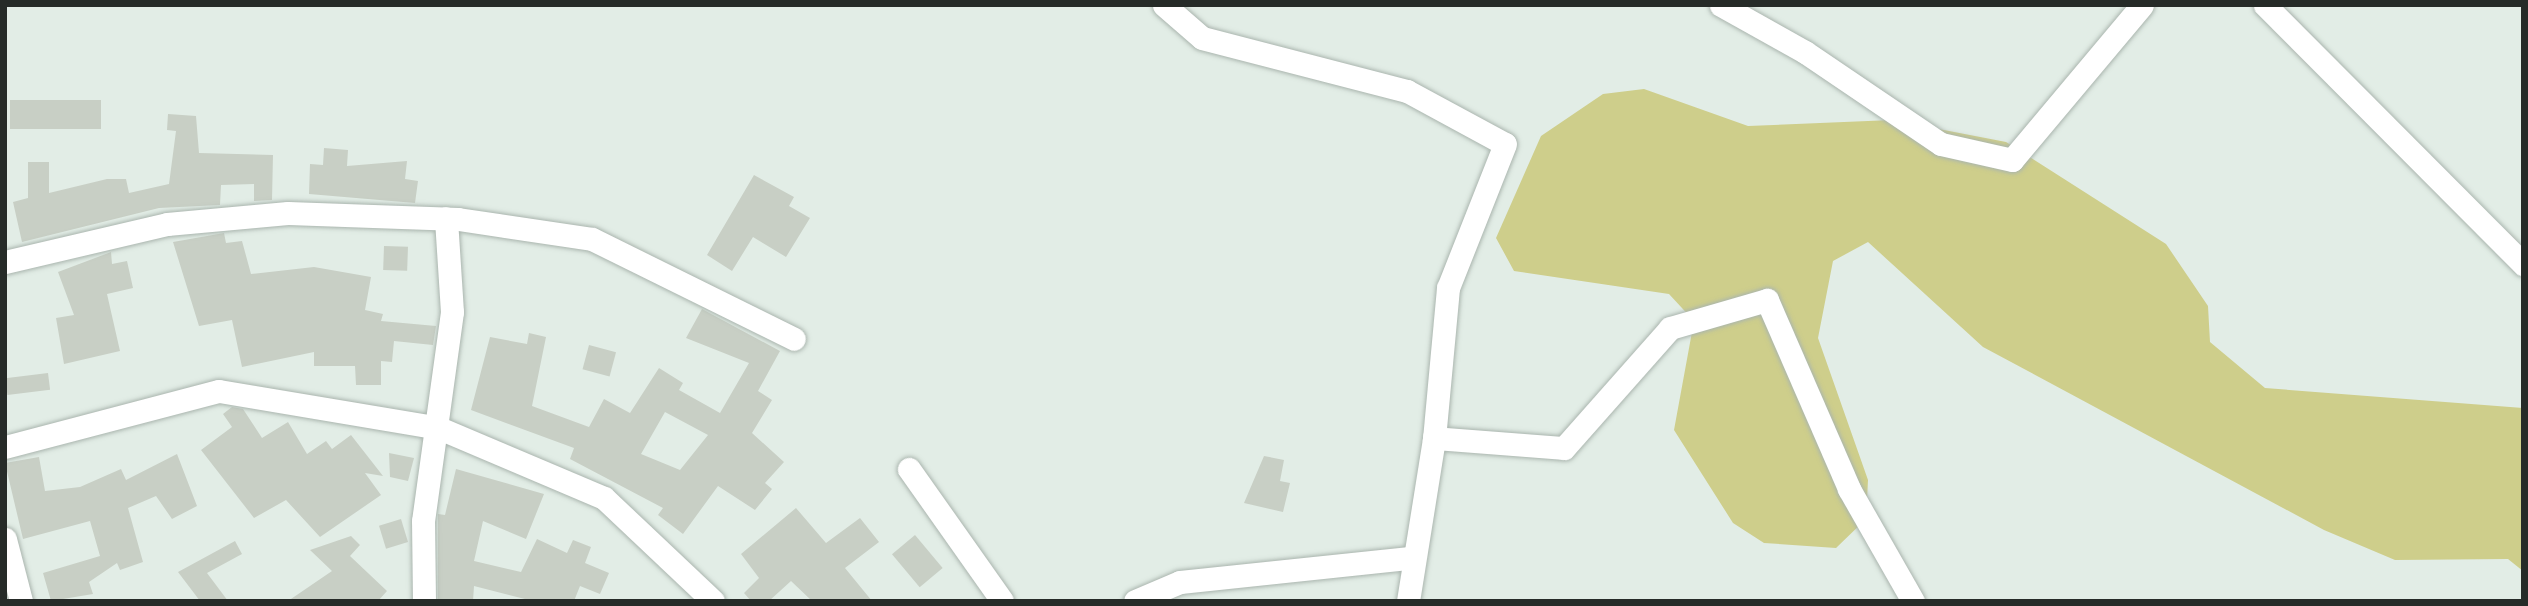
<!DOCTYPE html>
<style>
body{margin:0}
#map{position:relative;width:2528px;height:606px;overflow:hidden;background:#e2ede6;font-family:Signika,sans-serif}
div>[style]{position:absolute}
.green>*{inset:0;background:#cece8b}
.building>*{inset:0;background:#c8cfc5;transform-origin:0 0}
.roads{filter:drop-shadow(0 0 2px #aab5ae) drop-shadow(0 0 2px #aab5ae)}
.minor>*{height:23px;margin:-11.5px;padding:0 11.5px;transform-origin:11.5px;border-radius:11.5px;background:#fff}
span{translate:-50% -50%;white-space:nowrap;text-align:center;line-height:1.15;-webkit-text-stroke:7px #effbf4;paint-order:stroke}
.frame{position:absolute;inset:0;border:7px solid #262b28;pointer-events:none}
</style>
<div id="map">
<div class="green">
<div style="clip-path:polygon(1644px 89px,1748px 126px,1892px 120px,2006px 142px,2166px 244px,2208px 306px,2210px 342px,2265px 388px,2523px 408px,2523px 571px,2508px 559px,2395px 560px,2324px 530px,1983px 347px,1868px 242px,1833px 261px,1818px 338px,1868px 480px,1866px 519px,1836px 548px,1764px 543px,1733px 523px,1674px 430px,1694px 321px,1669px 294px,1514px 271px,1496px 238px,1541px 136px,1603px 94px)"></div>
</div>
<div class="building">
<div style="left:101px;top:100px;width:29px;height:91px;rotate:90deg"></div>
<div style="clip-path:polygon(168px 114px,196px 116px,199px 153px,273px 155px,272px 200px,254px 201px,254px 184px,221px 185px,220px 205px,159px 208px,22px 242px,13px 202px,28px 198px,28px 162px,49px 162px,49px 193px,107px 179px,126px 179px,129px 193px,169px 184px,176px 131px,167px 130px)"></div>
<div style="clip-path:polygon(324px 148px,348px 150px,347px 166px,407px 161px,405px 179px,418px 181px,415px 203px,309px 194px,310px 164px,323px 165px)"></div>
<div style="clip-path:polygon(754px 175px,794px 197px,789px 206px,810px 218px,786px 257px,753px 237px,732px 271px,707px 255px)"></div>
<div style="clip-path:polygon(224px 233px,226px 243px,242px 241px,251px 274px,314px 267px,371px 277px,365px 310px,383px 314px,381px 321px,436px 326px,433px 345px,394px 341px,392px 362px,381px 361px,381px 385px,356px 385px,355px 366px,314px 366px,314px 352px,242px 367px,232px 320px,199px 326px,173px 242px)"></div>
<div style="left:384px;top:246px;width:24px;height:24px;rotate:2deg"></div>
<div style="clip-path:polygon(111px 252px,112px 264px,127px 261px,133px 288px,107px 294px,120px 351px,64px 364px,56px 318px,74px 315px,58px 272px)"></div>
<div style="clip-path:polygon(evenodd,702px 309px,780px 351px,758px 391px,772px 400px,752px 433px,784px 462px,765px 483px,772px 489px,755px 510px,718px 486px,683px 534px,658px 515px,663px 508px,570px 459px,574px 448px,471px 410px,490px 337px,527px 344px,529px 333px,546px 337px,532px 406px,589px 427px,604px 399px,630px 413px,659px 368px,683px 383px,679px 390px,720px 413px,749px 363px,686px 338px,702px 309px,665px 412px,708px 435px,680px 470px,641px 454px,665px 412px)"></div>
<div style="left:589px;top:345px;width:28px;height:25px;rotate:15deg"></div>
<div style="left:48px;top:373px;width:17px;height:43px;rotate:83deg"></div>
<div style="clip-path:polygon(232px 407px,243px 409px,262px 438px,288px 422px,307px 454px,326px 441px,332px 449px,351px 435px,383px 476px,365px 473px,381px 495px,320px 537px,286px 500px,254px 518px,201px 450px,232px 427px,223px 414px)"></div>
<div style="clip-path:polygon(389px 453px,414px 458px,408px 481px,390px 477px)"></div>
<div style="clip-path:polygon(177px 454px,197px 506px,172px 519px,156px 496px,128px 508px,143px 562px,120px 570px,117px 563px,89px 582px,93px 594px,51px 601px,43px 573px,100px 556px,90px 521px,23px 539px,5px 463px,39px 457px,45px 491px,80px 487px,121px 469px,126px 480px)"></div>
<div style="clip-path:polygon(1264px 456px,1284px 460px,1280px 481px,1290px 483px,1283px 512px,1244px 503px)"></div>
<div style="clip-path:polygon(456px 469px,544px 494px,526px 539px,483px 521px,474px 561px,521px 572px,537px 539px,567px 553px,573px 540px,591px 547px,585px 563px,609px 573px,600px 594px,580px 586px,574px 601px,533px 601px,474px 586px,473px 601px,438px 601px,438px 514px,445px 515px)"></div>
<div style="clip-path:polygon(796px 508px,826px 543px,860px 518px,879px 542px,845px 568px,872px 601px,812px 601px,791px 581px,769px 601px,751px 601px,744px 593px,759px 578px,741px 554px)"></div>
<div style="left:401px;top:519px;width:24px;height:23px;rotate:73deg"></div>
<div style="left:915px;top:535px;width:43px;height:30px;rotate:50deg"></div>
<div style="clip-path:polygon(351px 536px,360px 545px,350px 556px,387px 591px,378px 601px,288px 601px,332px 571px,310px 550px)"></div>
<div style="clip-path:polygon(235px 541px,242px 554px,207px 573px,228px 601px,200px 601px,178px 572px)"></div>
</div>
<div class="roads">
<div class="minor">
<div style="left:1164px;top:5px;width:50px;rotate:41deg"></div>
<div style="left:1202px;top:38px;width:212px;rotate:14.5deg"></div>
<div style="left:1407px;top:91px;width:111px;rotate:28.4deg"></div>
<div style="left:1505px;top:144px;width:155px;rotate:111.6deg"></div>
<div style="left:1448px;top:288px;width:151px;rotate:95.3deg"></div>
<div style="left:1721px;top:5px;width:96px;rotate:29.2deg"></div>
<div style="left:1805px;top:52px;width:164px;rotate:34.1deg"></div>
<div style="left:1941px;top:144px;width:73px;rotate:12.7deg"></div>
<div style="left:2012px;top:160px;width:202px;rotate:-50deg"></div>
<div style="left:2265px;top:5px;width:366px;rotate:45.1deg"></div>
<div style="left:5px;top:262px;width:166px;rotate:-13.2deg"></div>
<div style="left:167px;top:224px;width:121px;rotate:-5.2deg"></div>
<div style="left:288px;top:213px;width:170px;rotate:2deg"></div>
<div style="left:458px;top:219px;width:135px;rotate:8.5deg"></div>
<div style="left:592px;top:239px;width:225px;rotate:26.3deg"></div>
<div style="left:5px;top:447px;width:221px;rotate:-14.7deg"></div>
<div style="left:219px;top:391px;width:223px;rotate:9.5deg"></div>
<div style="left:439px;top:428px;width:179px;rotate:23deg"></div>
<div style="left:604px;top:498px;width:150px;rotate:43.4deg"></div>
<div style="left:909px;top:469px;width:161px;rotate:54.8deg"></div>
<div style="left:5px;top:539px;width:64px;rotate:75.5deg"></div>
<div style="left:424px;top:601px;width:80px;rotate:-90.7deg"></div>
<div style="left:423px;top:521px;width:211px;rotate:-82.1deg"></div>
<div style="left:452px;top:312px;width:94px;rotate:-93.7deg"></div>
<div style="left:1135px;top:601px;width:49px;rotate:-22.9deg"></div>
<div style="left:1180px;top:582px;width:231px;rotate:-6deg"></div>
<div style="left:1408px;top:601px;width:165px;rotate:-80.9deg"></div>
<div style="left:1434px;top:438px;width:130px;rotate:4.4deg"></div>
<div style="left:1564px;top:448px;width:160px;rotate:-48.5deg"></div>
<div style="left:1670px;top:328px;width:101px;rotate:-16.1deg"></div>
<div style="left:1767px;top:300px;width:206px;rotate:66.5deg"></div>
<div style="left:1849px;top:489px;width:129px;rotate:60.3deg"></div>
</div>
</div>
<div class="frame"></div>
</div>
